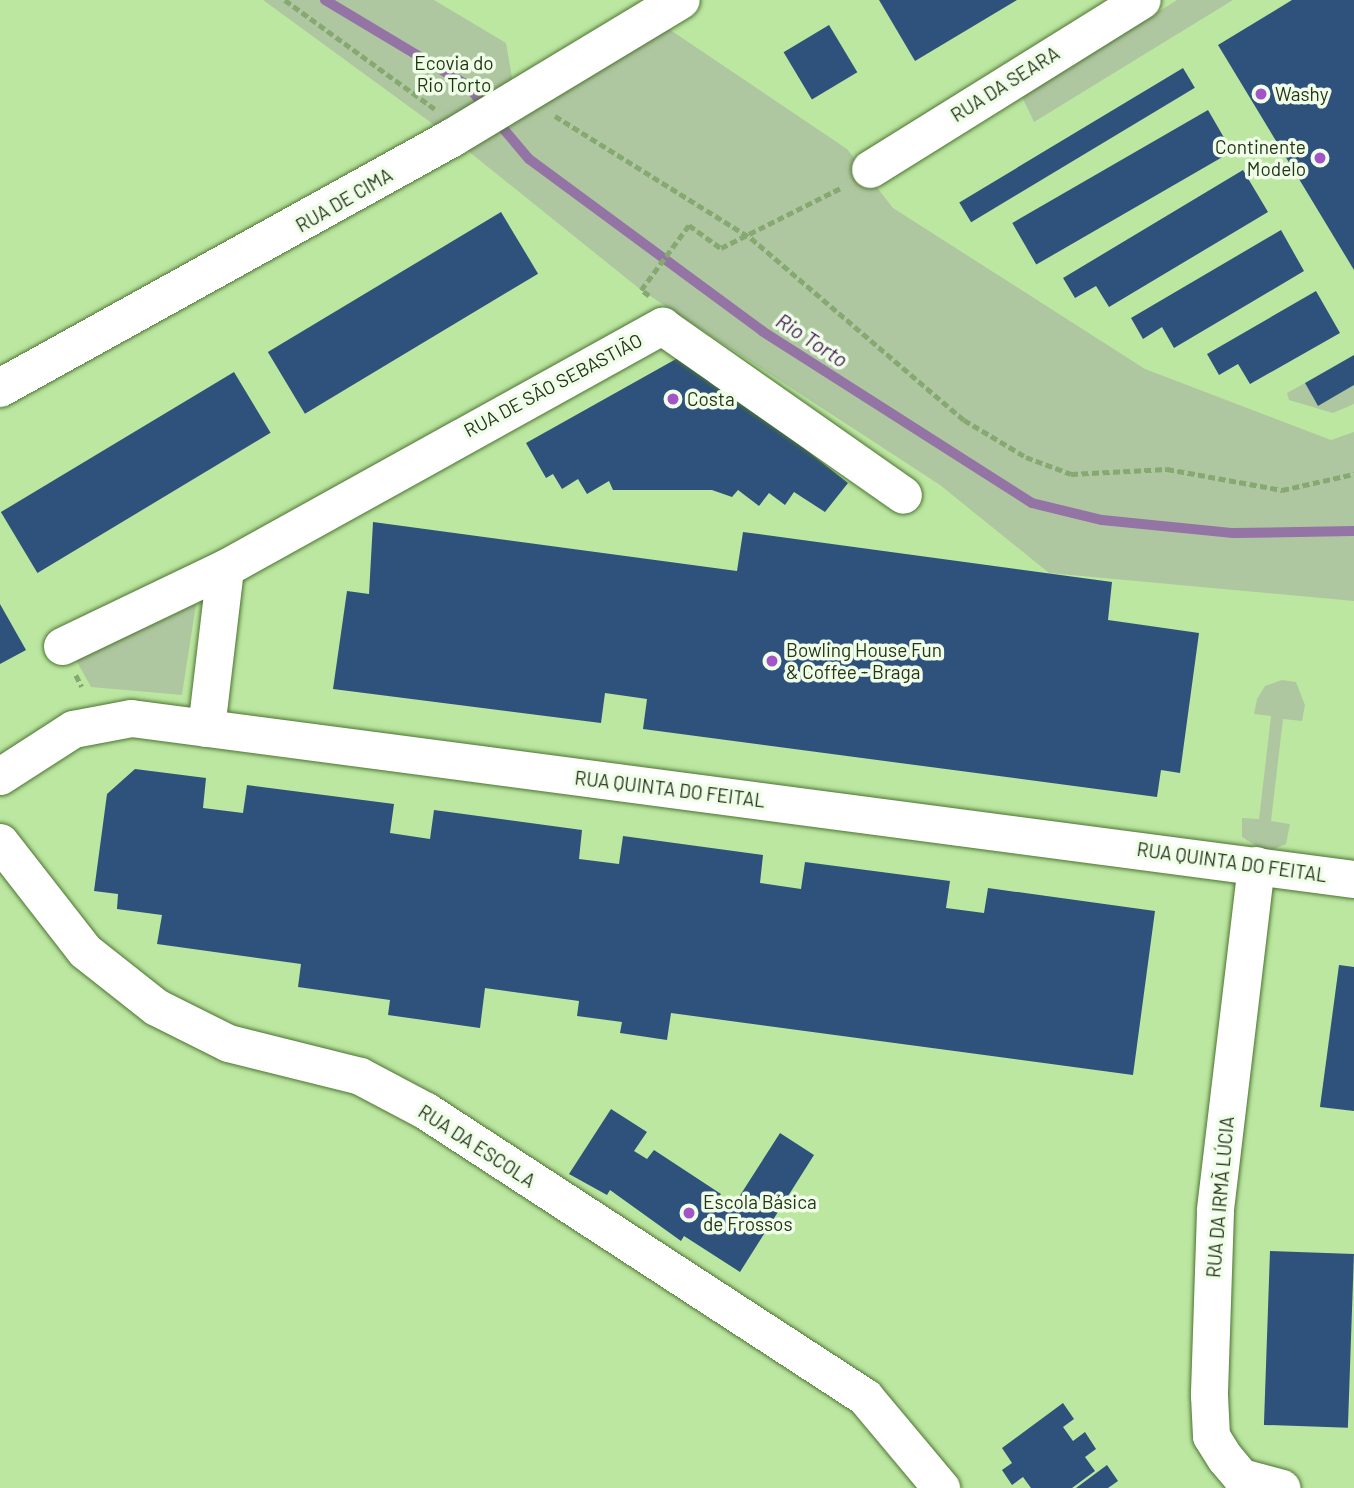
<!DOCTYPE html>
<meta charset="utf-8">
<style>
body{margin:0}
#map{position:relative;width:1354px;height:1488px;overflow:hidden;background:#bce7a1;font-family:Barlow,sans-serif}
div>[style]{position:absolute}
.green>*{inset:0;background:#afc7a0}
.stream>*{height:10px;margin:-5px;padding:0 5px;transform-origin:5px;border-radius:5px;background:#9473a5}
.building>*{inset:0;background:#2e527c;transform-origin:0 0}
.path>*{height:4.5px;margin-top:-2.25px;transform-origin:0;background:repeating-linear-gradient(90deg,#86a871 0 7px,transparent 0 10.5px)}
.roads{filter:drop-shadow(0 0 2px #4d7432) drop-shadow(0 0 2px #4d7432)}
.street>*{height:37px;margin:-18.5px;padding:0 18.5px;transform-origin:18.5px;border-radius:18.5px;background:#fff}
.primary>*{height:38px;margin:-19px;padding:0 19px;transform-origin:19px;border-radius:19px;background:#fff}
.dots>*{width:19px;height:19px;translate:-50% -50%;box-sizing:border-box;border:4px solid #f0fee9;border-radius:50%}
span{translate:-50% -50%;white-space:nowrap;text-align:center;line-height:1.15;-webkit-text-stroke:7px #f0fee9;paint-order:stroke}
.park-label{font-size:19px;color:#1e340d}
.street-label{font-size:19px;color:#233418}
.poi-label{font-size:19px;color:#233418}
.left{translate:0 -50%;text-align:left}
.right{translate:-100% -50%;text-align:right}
.water-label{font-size:21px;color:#451a58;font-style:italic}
</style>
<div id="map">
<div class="green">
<div style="clip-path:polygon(263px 0,434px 0,506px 43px,516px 100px,651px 17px,847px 149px,893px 208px,1145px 369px,1331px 440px,1354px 432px,1354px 601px,1049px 573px,940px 485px,641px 290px,452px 138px)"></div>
<div style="clip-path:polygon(1177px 0,1233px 0,1034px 122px,1022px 97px)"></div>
<div style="clip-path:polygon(1305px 383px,1318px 406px,1354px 385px,1354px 404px,1333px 413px,1289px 400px,1287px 393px)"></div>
<div style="clip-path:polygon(196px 604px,182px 695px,91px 687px,76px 660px)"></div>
<div style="clip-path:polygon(1282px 680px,1296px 682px,1305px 705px,1302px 721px,1283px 719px,1271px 821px,1290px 824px,1286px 844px,1266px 852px,1242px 837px,1242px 818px,1259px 819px,1271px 716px,1254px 714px,1257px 699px,1265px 686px)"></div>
</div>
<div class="stream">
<div style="left:325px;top:0;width:165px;rotate:30.9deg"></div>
<div style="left:467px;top:85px;width:30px;rotate:50deg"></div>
<div style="left:496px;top:120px;width:51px;rotate:49.8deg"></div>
<div style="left:529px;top:159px;width:290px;rotate:36.4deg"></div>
<div style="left:762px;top:331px;width:320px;rotate:32.5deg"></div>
<div style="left:1032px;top:503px;width:72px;rotate:13.7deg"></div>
<div style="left:1102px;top:520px;width:132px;rotate:5.7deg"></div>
<div style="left:1233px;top:533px;width:121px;rotate:-0.9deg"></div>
</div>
<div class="building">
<div style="clip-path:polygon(879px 0,1017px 0,915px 61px)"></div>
<div style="clip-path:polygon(1292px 0,1354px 0,1354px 270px,1218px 45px)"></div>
<div style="left:829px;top:25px;width:55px;height:53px;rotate:59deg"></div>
<div style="left:1183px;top:68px;width:23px;height:261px;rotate:59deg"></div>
<div style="left:1208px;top:110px;width:48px;height:226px;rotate:60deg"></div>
<div style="clip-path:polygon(1243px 170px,1268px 212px,1109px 307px,1096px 286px,1075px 298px,1063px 278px)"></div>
<div style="left:501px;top:212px;width:72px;height:272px;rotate:59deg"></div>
<div style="clip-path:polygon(1281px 230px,1304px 271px,1174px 348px,1162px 327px,1143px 339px,1131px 318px)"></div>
<div style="clip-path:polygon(1316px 291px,1340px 333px,1250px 384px,1238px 364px,1219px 375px,1207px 354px)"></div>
<div style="clip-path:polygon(685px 354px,848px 483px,825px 512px,794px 492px,785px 505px,769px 493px,759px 506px,738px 490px,732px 497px,712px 490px,613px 490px,609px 481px,587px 494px,578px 479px,562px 489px,553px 474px,546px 478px,526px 443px)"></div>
<div style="clip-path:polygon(1354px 355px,1354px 385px,1318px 406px,1305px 383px)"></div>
<div style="left:234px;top:372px;width:71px;height:272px;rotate:59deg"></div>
<div style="clip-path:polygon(373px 522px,737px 571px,743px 532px,1112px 582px,1108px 620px,1199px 633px,1180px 773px,1161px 770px,1157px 797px,643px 729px,647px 699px,605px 693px,601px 723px,333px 689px,347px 591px,369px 594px)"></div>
<div style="clip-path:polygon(0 604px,26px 650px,0 664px)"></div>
<div style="clip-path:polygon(135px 769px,206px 778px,203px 808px,243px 813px,247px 785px,394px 804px,390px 833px,430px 839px,434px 810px,582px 830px,579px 859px,619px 864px,623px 836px,763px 855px,760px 883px,801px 889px,805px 862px,950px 881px,946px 908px,984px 913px,988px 888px,1155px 911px,1133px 1075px,671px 1013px,667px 1040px,620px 1033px,622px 1022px,577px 1016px,579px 1001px,485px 988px,480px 1028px,388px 1015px,390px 1000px,298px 987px,301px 964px,157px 944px,162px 915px,117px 909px,118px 894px,94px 891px,107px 794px)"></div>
<div style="clip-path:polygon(1339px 965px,1354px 967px,1354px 1111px,1320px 1107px)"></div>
<div style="clip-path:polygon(611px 1109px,647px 1132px,634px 1151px,647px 1159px,654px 1150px,721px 1194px,716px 1201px,730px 1211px,780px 1133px,814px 1155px,740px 1272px,684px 1236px,681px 1241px,610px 1190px,607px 1195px,569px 1174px)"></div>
<div style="left:1270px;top:1251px;width:84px;height:174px;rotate:2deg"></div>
<div style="clip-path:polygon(1063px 1403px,1074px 1419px,1063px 1427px,1073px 1441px,1085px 1432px,1096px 1449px,1085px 1457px,1095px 1471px,1072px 1488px,1031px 1488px,1023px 1477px,1012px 1485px,1002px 1470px,1012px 1463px,1002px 1448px)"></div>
<div style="clip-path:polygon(1107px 1465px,1118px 1481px,1108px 1488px,1076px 1488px)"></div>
</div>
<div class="path">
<div style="left:285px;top:0;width:185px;rotate:36deg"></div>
<div style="left:555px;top:116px;width:231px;rotate:31.9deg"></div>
<div style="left:751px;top:238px;width:280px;rotate:40.5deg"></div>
<div style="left:964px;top:420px;width:72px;rotate:30.8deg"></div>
<div style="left:1026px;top:457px;width:48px;rotate:20.7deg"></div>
<div style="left:1071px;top:474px;width:96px;rotate:-3deg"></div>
<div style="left:1167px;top:469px;width:117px;rotate:10.3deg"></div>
<div style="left:1282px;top:490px;width:74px;rotate:-12.5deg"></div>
<div style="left:649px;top:296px;width:10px;rotate:-143deg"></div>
<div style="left:641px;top:290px;width:81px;rotate:-53.6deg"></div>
<div style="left:689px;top:225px;width:39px;rotate:36deg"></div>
<div style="left:721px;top:248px;width:136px;rotate:-26.6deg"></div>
<div style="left:76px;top:675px;width:13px;rotate:63deg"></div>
</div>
<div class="roads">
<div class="street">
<div style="left:870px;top:169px;width:320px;rotate:-31.9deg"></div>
<div style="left:62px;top:646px;width:181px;rotate:-25.6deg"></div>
<div style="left:206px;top:728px;width:161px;rotate:-83.2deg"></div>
<div style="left:225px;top:568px;width:500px;rotate:-29deg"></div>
<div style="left:662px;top:326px;width:294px;rotate:35deg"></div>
<div style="left:0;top:776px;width:87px;rotate:-32.8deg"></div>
<div style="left:73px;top:729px;width:59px;rotate:-10.7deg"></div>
<div style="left:131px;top:718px;width:1234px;rotate:7.5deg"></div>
<div style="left:0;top:842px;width:138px;rotate:52.1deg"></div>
<div style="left:85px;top:951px;width:90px;rotate:38.3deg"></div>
<div style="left:156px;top:1007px;width:80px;rotate:26.6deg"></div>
<div style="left:228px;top:1043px;width:136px;rotate:14deg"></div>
<div style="left:360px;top:1076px;width:75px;rotate:27.9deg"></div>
<div style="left:426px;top:1111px;width:524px;rotate:33.08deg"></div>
<div style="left:865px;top:1397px;width:119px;rotate:50.1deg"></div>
<div style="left:1256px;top:865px;width:348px;rotate:96.8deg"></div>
<div style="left:1215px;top:1211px;width:184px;rotate:91.9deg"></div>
<div style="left:1209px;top:1395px;width:41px;rotate:87.2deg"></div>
<div style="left:1211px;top:1436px;width:26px;rotate:58deg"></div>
<div style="left:1225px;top:1458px;width:25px;rotate:50deg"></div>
<div style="left:1241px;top:1477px;width:42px;rotate:15deg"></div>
</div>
<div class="primary">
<div style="left:0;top:388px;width:517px;rotate:-28.95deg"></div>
<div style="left:452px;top:138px;width:267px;rotate:-31.1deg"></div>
</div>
</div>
<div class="dots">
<div style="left:1261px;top:94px;background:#a355c6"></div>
<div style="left:1320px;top:158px;background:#a355c6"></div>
<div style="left:673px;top:399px;background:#a355c6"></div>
<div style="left:772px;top:661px;background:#a355c6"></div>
<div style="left:689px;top:1213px;background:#a355c6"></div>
</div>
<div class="park-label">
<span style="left:454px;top:74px">Ecovia do<br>Rio Torto</span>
</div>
<div class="street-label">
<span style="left:1005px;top:84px;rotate:-32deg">RUA DA SEARA</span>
<span style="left:344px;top:200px;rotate:-30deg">RUA DE CIMA</span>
<span style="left:553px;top:385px;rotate:-28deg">RUA DE SÃO SEBASTIÃO</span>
<span style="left:670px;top:789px;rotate:7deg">RUA QUINTA DO FEITAL</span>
<span style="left:1232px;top:862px;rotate:8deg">RUA QUINTA DO FEITAL</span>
<span style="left:477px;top:1146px;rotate:33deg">RUA DA ESCOLA</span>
<span style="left:1220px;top:1197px;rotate:-85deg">RUA DA IRMÃ LÚCIA</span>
</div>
<div class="poi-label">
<span class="left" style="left:1275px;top:94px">Washy</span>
<span class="right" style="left:1306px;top:158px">Continente<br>Modelo</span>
<span class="left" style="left:687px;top:399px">Costa</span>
<span class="left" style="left:786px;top:661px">Bowling House Fun<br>&amp; Coffee - Braga</span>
<span class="left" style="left:703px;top:1213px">Escola Básica<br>de Frossos</span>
</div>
<div class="water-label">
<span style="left:812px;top:340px;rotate:33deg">Rio Torto</span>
</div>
</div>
